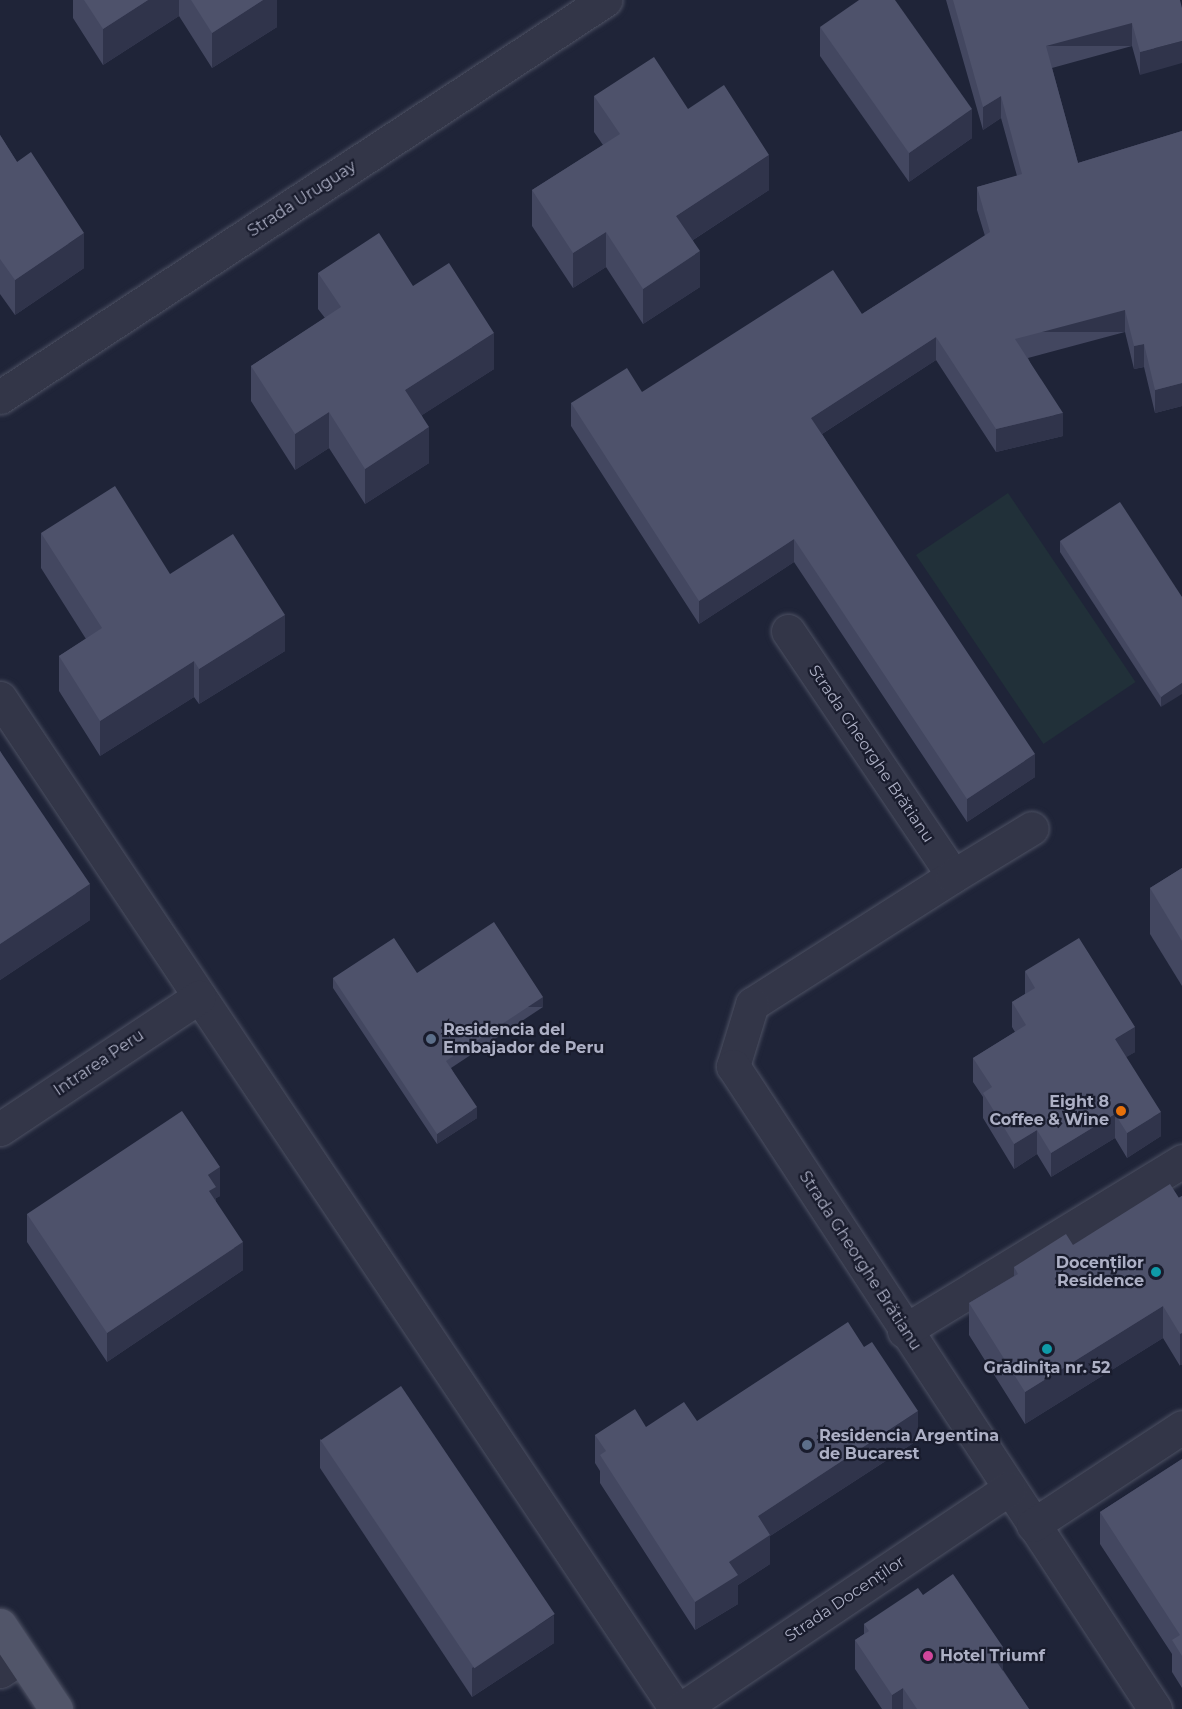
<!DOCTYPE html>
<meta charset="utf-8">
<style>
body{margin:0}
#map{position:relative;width:1182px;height:1709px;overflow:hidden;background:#1f2438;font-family:Montserrat,sans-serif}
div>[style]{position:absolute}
.green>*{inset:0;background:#213039;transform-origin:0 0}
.roads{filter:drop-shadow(0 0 2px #4d5163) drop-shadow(0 0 2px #4d5163)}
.minor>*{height:33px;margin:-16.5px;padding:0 16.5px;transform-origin:16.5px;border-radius:16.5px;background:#333648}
.primary>*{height:33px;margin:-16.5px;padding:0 16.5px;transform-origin:16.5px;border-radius:16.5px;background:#515569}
.wall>*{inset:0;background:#434760}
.shaded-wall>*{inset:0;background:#30344b;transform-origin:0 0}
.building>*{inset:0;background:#4e526b;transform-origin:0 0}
.dots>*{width:16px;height:16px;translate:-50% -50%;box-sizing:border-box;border:3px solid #191c2d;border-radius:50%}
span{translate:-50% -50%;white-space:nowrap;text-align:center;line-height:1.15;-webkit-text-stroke:4.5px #191c2d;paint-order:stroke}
.street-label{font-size:16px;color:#adb0c5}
.poi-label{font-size:16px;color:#adb0c5;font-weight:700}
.left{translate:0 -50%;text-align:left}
.right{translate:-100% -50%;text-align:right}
</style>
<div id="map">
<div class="green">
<div style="left:1008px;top:493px;width:228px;height:111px;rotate:56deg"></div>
</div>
<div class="roads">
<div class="minor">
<div style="left:0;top:397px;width:724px;rotate:-33.27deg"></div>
<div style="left:788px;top:631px;width:295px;rotate:56deg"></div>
<div style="left:953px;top:876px;width:238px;rotate:147.5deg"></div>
<div style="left:752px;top:1004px;width:65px;rotate:107deg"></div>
<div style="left:733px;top:1066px;width:769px;rotate:56.72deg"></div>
<div style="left:0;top:698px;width:1216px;rotate:56.23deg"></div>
<div style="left:953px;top:876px;width:92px;rotate:-31.3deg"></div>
<div style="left:0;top:1129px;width:239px;rotate:-33.6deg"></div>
<div style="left:904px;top:1331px;width:326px;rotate:-31.4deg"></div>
<div style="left:1033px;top:1525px;width:178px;rotate:-33.3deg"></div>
<div style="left:0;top:1671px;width:25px;rotate:-34deg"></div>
<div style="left:681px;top:1709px;width:395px;rotate:-33.9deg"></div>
</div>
<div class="primary">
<div style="left:0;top:1625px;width:101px;rotate:56.3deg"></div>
</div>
</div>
<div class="wall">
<div style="clip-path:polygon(73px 0,277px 0,277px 27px,212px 68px,179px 16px,103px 65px,73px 18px)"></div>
<div style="clip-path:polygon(946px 0,1180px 0,1140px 75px,1132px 46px,1052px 68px,1078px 163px,1182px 131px,1182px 406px,1155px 413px,1144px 367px,1134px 369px,1125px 332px,1028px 358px,1063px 436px,996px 452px,936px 360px,822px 434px,1035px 777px,967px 822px,794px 562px,699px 624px,571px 426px,571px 403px,642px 392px,862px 314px,985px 236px,977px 210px,977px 187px,1017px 176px,1001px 118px,983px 130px)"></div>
<div style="clip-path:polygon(820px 27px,972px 138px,909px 182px,820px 56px)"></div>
<div style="clip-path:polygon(594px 96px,688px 109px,769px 190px,693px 240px,700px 287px,643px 324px,606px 267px,573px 288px,532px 226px,532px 190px,603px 145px,594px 132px)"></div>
<div style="clip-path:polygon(0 135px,84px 268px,15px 315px,0 294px)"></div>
<div style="clip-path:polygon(318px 273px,413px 286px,494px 369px,422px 415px,429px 463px,365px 504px,329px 448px,295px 470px,251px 401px,251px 366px,325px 318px,318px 309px)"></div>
<div style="clip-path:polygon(41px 533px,285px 651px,199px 704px,194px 697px,100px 756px,59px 691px,59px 656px,86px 639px,41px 568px)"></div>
<div style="clip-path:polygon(1060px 541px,1182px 597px,1161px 707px,1060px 552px)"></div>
<div style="clip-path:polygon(0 751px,90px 920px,0 980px)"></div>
<div style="clip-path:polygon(1182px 868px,1182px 986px,1150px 934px,1150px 888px)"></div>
<div style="clip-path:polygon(1025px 971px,1135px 1052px,1126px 1057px,1161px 1136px,1127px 1158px,1115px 1138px,1051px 1177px,1037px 1154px,1014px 1169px,983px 1118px,983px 1097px,973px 1082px,973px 1058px,1015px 1032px,1012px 1027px,1012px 1002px,1025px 994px)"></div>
<div style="clip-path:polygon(333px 978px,543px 1007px,451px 1068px,477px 1118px,437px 1144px,333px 988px)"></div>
<div style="clip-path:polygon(220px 1196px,216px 1198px,216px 1202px,243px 1270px,107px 1362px,27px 1242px,27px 1214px)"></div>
<div style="clip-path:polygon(1182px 1196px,1180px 1366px,1163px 1338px,1025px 1424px,969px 1335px,969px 1303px,1014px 1276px,1014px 1267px,1073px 1245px)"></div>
<div style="clip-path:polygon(697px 1421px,918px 1440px,770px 1536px,770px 1564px,738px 1585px,738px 1604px,695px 1630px,600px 1483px,600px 1471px,595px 1463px,595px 1435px,646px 1427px)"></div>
<div style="clip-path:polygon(320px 1439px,554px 1643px,472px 1697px,320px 1468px)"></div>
<div style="clip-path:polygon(1182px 1459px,1182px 1688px,1172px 1672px,1172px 1654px,1100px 1544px,1100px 1512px)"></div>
<div style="clip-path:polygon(923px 1595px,1003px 1670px,1029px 1709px,882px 1709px,855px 1669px,855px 1640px,864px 1634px,864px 1624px)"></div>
</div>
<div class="shaded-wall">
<div style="clip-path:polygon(148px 0,179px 0,179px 16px,103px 65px,103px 29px)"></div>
<div style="clip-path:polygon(263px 0,277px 0,277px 27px,212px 68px,212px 33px)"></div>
<div style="left:1132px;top:23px;width:23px;height:89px;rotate:90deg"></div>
<div style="clip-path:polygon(1182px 41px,1182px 63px,1140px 75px,1140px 52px)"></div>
<div style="clip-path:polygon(1001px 96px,1001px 118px,983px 130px,983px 107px)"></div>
<div style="clip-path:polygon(972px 109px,972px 138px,909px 182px,909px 153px)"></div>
<div style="clip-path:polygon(769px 155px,769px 190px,676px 251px,676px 216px)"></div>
<div style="clip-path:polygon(606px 232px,606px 267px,573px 288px,573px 253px)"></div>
<div style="clip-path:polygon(84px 233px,84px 268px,15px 315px,15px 280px)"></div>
<div style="clip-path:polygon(700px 251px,700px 287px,643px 324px,643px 289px)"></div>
<div style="left:1125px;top:310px;width:22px;height:114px;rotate:90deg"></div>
<div style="clip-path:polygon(494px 333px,494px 369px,405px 426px,405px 390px)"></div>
<div style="clip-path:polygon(936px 337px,936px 360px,811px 441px,811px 418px)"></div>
<div style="clip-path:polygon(1144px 344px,1144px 367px,1134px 369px,1134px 346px)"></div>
<div style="clip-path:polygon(1182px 383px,1182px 406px,1155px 413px,1155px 390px)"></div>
<div style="clip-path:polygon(329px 412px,329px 448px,295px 470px,295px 434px)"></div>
<div style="clip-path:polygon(1063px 413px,1063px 436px,996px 452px,996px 429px)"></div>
<div style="clip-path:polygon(429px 427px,429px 463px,365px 504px,365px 469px)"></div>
<div style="clip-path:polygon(794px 539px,794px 562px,699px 624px,699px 601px)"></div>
<div style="clip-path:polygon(285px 615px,285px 651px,199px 704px,199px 669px)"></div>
<div style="clip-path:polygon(194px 661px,194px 697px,100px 756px,100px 721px)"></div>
<div style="clip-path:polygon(1182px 683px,1182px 694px,1161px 707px,1161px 697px)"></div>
<div style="clip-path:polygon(1035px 754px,1035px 777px,967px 822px,967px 799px)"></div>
<div style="clip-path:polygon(90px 884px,90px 920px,0 980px,0 944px)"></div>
<div style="left:543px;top:997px;width:10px;height:116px;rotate:90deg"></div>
<div style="clip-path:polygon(1135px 1027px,1135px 1052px,1115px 1064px,1115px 1039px)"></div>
<div style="clip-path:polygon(477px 1107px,477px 1118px,437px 1144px,437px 1134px)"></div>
<div style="clip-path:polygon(1161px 1112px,1161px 1136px,1127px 1158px,1127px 1133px)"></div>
<div style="clip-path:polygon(1115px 1114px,1115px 1138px,1051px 1177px,1051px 1153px)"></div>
<div style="clip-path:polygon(1037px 1130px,1037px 1154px,1014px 1169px,1014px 1144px)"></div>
<div style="clip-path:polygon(220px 1167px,220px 1196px,216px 1198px,216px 1215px,209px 1219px,208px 1175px)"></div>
<div style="clip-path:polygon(243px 1242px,243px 1270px,107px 1362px,107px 1333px)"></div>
<div style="clip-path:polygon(1163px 1306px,1163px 1338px,1025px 1424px,1025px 1392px)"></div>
<div style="left:1182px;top:1333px;width:32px;height:2px;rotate:90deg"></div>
<div style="clip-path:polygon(918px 1411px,918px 1440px,770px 1536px,770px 1564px,738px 1585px,738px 1604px,695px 1630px,695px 1602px,729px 1562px,758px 1516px)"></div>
<div style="clip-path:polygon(554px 1615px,554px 1643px,472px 1697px,472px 1668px)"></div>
<div style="clip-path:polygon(1003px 1647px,1003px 1676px,992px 1655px)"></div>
<div style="clip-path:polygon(903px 1688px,903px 1709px,892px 1709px,892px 1695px)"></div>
</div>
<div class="building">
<div style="clip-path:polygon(84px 0,148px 0,103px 29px)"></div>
<div style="clip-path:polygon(191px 0,263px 0,212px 33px)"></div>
<div style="clip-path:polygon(859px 0,895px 0,972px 109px,909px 153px,820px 27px)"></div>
<div style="clip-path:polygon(953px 0,1180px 0,1182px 8px,1182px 41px,1140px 52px,1132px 23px,1046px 46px,1078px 163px,1182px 131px,1182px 383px,1155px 390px,1144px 344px,1134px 346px,1125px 310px,1015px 339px,1063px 413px,996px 429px,936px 337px,811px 418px,1035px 754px,967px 799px,794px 539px,699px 601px,571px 403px,627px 368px,642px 392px,833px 270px,862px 314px,990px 232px,977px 187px,1022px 174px,1001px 96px,983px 107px)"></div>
<div style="clip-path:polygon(654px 57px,688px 109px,724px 85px,769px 155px,676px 216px,700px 251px,643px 289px,606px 232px,573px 253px,532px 190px,620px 134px,594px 96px)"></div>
<div style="clip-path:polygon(0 135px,17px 162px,31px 152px,84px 233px,15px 280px,0 259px)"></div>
<div style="clip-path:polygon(379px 233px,413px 286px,449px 263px,494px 333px,405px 390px,429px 427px,365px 469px,329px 412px,295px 434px,251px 366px,341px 307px,318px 273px)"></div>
<div style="clip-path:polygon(115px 486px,170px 574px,233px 534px,285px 615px,199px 669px,194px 661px,100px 721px,59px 656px,102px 628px,41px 533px)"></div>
<div style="clip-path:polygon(1120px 502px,1182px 597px,1182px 683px,1161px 697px,1060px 541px)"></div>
<div style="clip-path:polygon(0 751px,90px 884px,0 944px)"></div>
<div style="clip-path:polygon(1182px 868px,1182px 941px,1150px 888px)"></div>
<div style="clip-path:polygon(494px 922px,543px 997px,446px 1061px,477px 1107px,437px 1134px,333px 978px,394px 938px,417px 973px)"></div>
<div style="clip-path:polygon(1079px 938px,1135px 1027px,1115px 1039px,1161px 1112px,1127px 1133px,1115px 1114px,1051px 1153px,1037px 1130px,1014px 1144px,983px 1093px,992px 1087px,973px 1058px,1026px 1025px,1012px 1002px,1035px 988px,1025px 971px)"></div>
<div style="clip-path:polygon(182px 1111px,220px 1167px,208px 1175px,216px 1187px,209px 1191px,243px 1242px,107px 1333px,27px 1214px)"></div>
<div style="clip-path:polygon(1170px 1184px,1179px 1198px,1182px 1196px,1182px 1333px,1180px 1334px,1163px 1306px,1025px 1392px,969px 1303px,1018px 1274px,1014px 1267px,1066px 1234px,1073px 1245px)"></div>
<div style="clip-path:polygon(848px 1322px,864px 1347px,872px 1342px,918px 1411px,758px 1516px,770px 1535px,729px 1562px,738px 1575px,695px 1602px,600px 1455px,606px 1451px,595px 1435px,635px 1409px,646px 1427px,684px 1402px,697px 1421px)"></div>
<div style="left:401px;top:1386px;width:275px;height:97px;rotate:56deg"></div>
<div style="clip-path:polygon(1182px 1459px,1182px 1656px,1172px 1640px,1180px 1635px,1100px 1512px)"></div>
<div style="clip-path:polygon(953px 1574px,1003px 1647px,992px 1655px,1029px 1709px,917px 1709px,903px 1688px,892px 1695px,855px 1640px,869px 1631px,864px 1624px,918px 1588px,923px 1595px)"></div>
</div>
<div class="dots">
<div style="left:431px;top:1039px;background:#5c6f8a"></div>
<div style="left:1121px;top:1111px;background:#e8710a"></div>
<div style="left:1156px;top:1272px;background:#0f9aa8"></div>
<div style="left:1047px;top:1349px;background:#0f9aa8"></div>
<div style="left:807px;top:1445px;background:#5c6f8a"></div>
<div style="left:928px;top:1656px;background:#d1479c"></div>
</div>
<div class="street-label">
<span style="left:302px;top:199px;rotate:-33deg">Strada Uruguay</span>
<span style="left:871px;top:754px;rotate:56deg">Strada Gheorghe Brătianu</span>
<span style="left:99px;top:1063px;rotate:-34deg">Intrarea Peru</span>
<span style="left:860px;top:1261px;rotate:57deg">Strada Gheorghe Brătianu</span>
<span style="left:845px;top:1599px;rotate:-34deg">Strada Docenților</span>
</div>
<div class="poi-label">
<span class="left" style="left:443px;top:1039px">Residencia del<br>Embajador de Peru</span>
<span class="right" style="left:1109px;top:1111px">Eight 8<br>Coffee &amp; Wine</span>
<span class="right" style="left:1144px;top:1272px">Docenților<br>Residence</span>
<span style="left:1047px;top:1368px">Grădinița nr. 52</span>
<span class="left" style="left:819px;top:1445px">Residencia Argentina<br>de Bucarest</span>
<span class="left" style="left:940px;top:1656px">Hotel Triumf</span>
</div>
</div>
